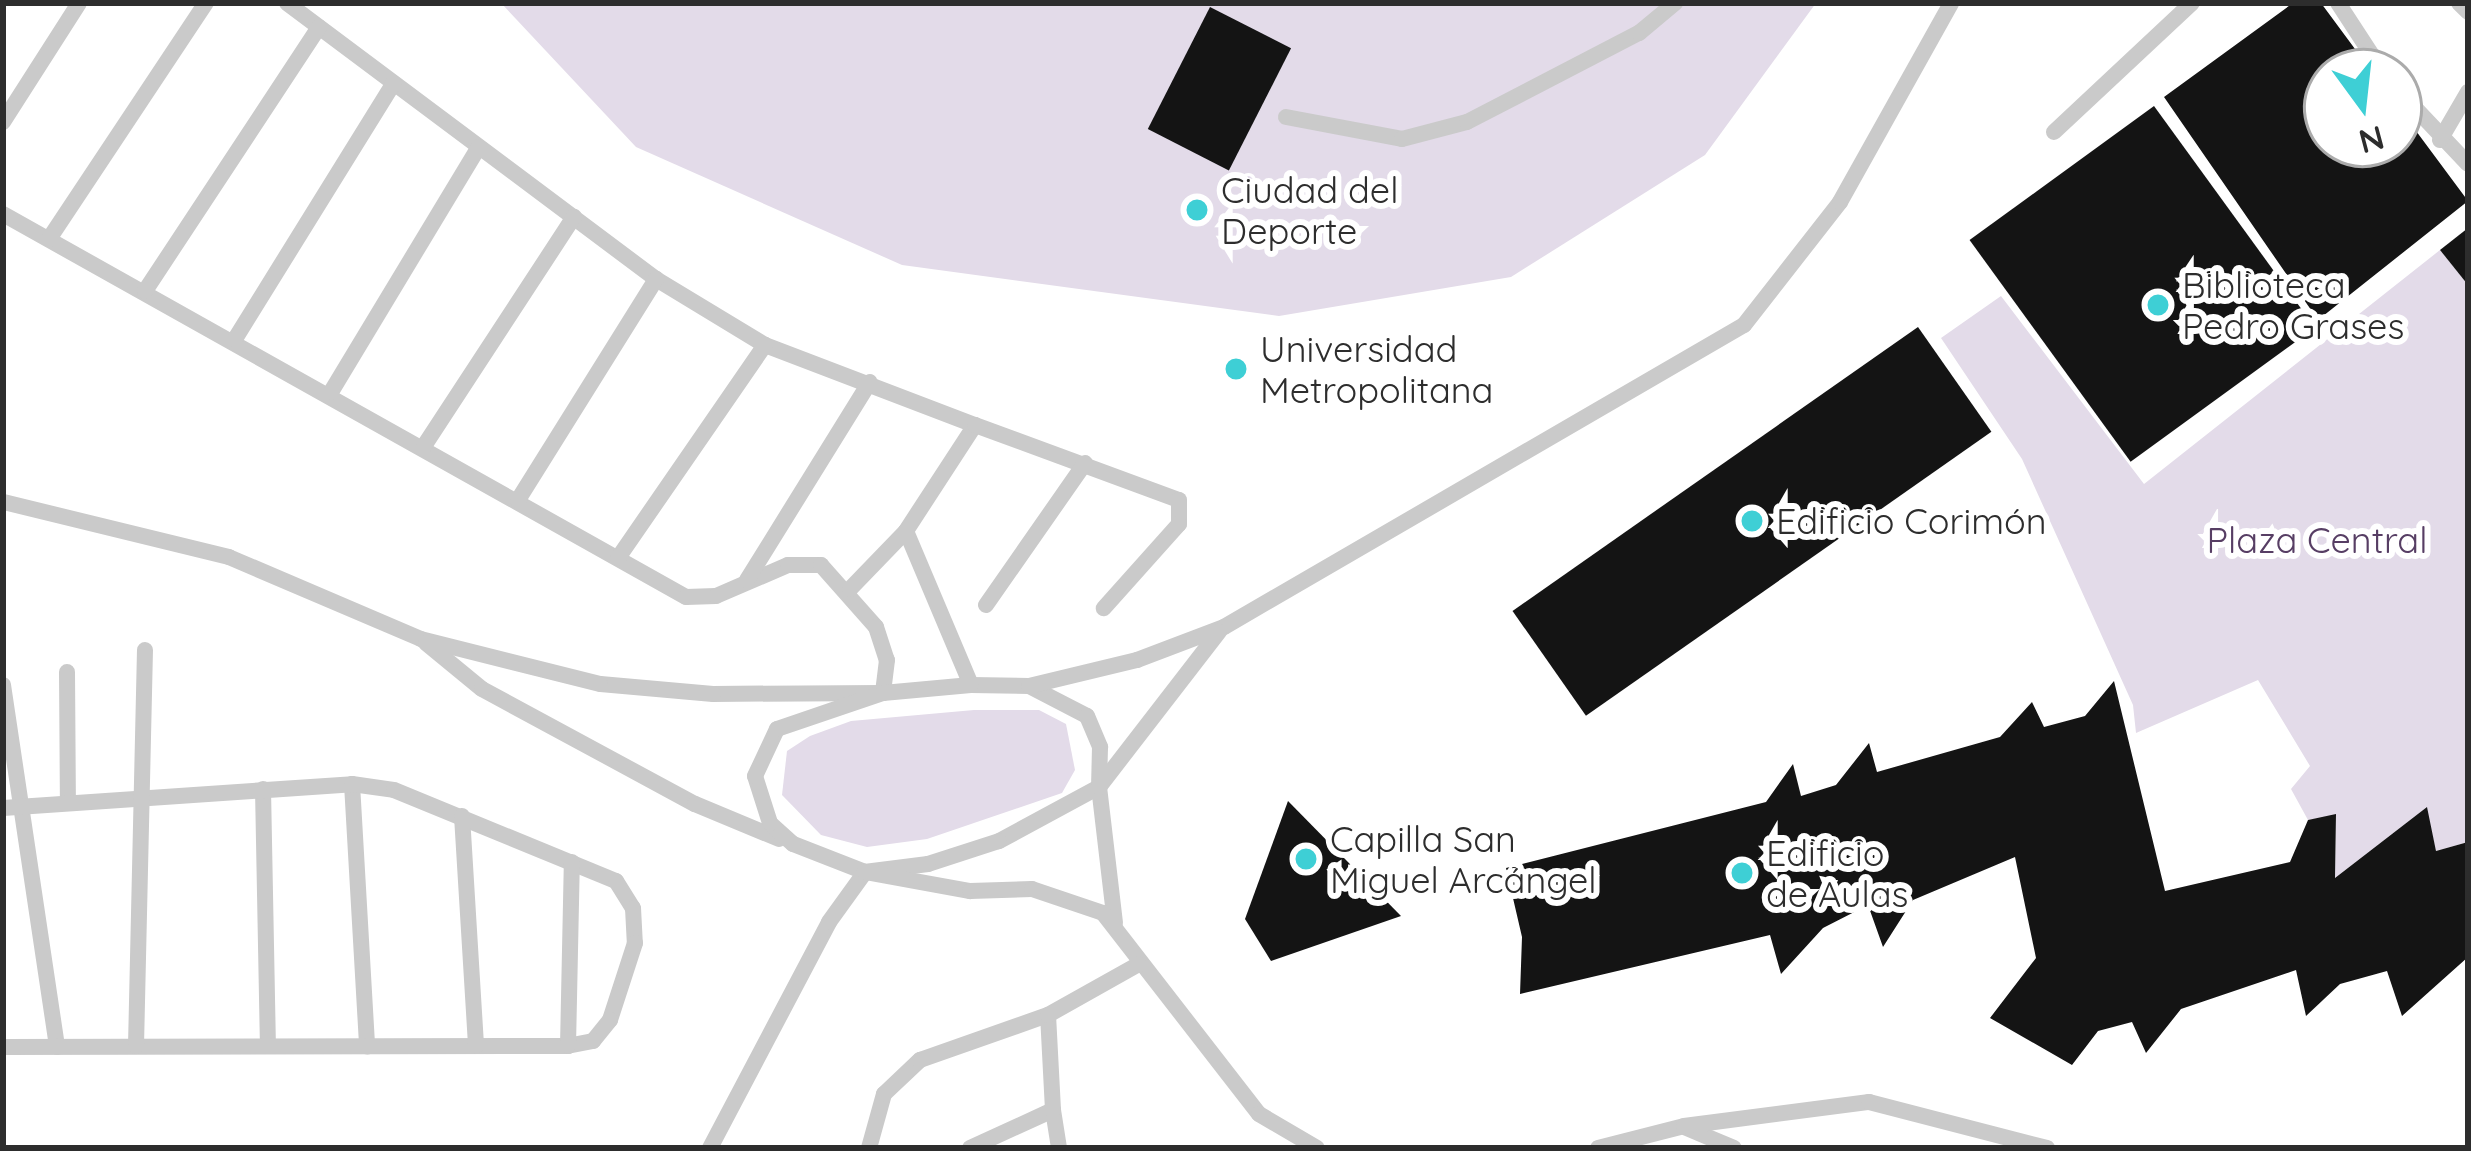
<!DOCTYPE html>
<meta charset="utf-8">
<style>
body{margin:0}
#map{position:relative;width:2471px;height:1151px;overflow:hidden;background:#fff;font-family:Quicksand,sans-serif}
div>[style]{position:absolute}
.green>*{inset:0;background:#e3dbe9}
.building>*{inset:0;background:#141414;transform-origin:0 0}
.service>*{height:16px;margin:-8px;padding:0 8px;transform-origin:8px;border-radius:8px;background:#cacaca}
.dots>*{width:33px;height:33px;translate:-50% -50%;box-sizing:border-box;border:6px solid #fff;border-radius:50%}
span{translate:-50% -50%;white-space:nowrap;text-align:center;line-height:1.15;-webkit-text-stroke:12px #fff;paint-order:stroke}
.poi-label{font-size:36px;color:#2d2d2d}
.left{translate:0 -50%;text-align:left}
.park-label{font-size:36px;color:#573e64}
.frame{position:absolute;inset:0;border:6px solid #2d2d2d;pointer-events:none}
.north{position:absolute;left:2303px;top:48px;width:120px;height:120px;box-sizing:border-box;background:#fff;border:3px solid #ababab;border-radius:50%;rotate:165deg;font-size:33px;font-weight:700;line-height:48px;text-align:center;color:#2d2d2d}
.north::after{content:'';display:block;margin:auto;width:42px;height:54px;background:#3ecfd5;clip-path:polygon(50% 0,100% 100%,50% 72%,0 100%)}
</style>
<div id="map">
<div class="green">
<div style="clip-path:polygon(501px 3px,1816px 3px,1705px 155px,1511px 277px,1279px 316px,902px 265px,636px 147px)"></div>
<div style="clip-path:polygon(2440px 250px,2468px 285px,2468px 842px,2436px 851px,2426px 808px,2335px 878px,2336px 815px,2308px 820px,2291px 789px,2310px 766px,2258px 680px,2136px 733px,2133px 705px,2022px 459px,1941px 338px,2001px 296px,2144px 484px)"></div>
<div style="clip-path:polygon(974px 710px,1039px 710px,1066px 724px,1075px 770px,1062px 793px,927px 839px,867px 847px,821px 835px,782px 795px,787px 751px,810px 736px,851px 721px)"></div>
</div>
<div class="building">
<div style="clip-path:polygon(2293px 3px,2321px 3px,2372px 72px,2327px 72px,2327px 144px,2399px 144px,2399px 108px,2468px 201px,2318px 320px,2164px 97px)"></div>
<div style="left:1210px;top:7px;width:91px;height:137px;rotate:27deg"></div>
<div style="left:2154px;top:106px;width:274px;height:228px;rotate:54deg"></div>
<div style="clip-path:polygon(2468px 228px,2468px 285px,2440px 250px)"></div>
<div style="left:1918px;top:327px;width:128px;height:495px;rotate:55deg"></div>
<div style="clip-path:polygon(2114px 681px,2165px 891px,2290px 862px,2308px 820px,2336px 814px,2335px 878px,2427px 807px,2436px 851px,2468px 842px,2468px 957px,2402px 1016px,2387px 971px,2340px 984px,2306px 1016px,2296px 970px,2181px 1009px,2146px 1053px,2132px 1022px,2098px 1031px,2072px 1065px,1990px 1018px,2036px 958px,2015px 857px,1913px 900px,1883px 947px,1868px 905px,1823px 928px,1781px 974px,1770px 935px,1520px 994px,1522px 937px,1506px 868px,1766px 802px,1793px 764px,1801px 796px,1836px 785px,1869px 743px,1877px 772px,2000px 737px,2032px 702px,2044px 727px,2085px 716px)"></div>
<div style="clip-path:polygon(1288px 801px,1401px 916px,1271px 961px,1245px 919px)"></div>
</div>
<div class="service">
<div style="left:287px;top:3px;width:461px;rotate:36.8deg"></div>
<div style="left:656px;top:279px;width:127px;rotate:31.2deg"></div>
<div style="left:765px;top:345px;width:225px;rotate:20.9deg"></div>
<div style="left:975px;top:425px;width:126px;rotate:123.1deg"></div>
<div style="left:906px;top:531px;width:167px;rotate:67.1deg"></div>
<div style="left:2338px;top:3px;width:82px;rotate:56.9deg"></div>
<div style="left:2459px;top:3px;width:13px;rotate:45deg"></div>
<div style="left:2399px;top:91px;width:100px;rotate:46.6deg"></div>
<div style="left:1286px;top:117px;width:118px;rotate:10.7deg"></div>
<div style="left:1402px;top:139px;width:67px;rotate:-14.7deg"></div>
<div style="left:1467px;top:122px;width:194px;rotate:-27.4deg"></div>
<div style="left:1639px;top:33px;width:47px;rotate:-39.8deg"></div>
<div style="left:3px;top:122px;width:141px;rotate:-57.4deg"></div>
<div style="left:2054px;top:132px;width:189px;rotate:-43.1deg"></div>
<div style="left:2440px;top:140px;width:56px;rotate:-59.7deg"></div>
<div style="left:3px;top:214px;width:783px;rotate:29.28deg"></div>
<div style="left:686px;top:597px;width:30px;rotate:-2deg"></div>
<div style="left:716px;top:596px;width:78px;rotate:-23.3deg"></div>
<div style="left:788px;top:565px;width:33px"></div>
<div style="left:821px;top:565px;width:83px;rotate:48.4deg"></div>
<div style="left:876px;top:627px;width:35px;rotate:72deg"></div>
<div style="left:887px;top:660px;width:33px;rotate:97deg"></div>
<div style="left:883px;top:693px;width:170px;rotate:179.7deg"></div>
<div style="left:713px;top:694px;width:113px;rotate:-174.9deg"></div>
<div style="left:600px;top:684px;width:185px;rotate:-165.9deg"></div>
<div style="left:421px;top:639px;width:209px;rotate:-156.9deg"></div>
<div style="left:229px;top:557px;width:233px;rotate:-166.3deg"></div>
<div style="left:49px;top:239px;width:283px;rotate:-56.4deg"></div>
<div style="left:145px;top:291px;width:316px;rotate:-56.6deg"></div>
<div style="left:235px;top:339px;width:301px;rotate:-58.2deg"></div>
<div style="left:331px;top:392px;width:286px;rotate:-58.9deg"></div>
<div style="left:975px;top:425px;width:217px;rotate:20.2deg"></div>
<div style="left:1179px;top:500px;width:24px;rotate:90deg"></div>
<div style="left:1179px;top:524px;width:113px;rotate:131.8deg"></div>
<div style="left:424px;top:446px;width:274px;rotate:-56.8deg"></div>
<div style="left:518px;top:500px;width:261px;rotate:-58deg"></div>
<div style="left:618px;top:558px;width:259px;rotate:-55.4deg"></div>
<div style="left:747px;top:580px;width:233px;rotate:-58.2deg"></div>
<div style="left:850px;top:589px;width:81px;rotate:-46deg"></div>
<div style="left:986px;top:605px;width:173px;rotate:-55.1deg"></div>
<div style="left:426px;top:643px;width:72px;rotate:39.4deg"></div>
<div style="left:482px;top:689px;width:242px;rotate:28.4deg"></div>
<div style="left:695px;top:804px;width:91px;rotate:22.6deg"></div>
<div style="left:67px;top:672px;width:128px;rotate:89.6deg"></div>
<div style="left:3px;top:685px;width:366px;rotate:81.5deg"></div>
<div style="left:971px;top:685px;width:58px;rotate:1deg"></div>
<div style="left:1029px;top:686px;width:65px;rotate:27.3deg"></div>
<div style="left:1087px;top:716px;width:34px;rotate:67deg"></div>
<div style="left:1100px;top:747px;width:40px;rotate:91.4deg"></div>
<div style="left:1099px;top:787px;width:114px;rotate:151.6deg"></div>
<div style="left:999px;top:841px;width:75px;rotate:162.1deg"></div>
<div style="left:928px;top:864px;width:64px;rotate:172.8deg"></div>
<div style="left:865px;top:872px;width:77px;rotate:-158.7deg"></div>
<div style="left:793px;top:844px;width:31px;rotate:-138deg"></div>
<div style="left:770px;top:823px;width:49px;rotate:-107.7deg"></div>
<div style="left:755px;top:776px;width:52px;rotate:-64.9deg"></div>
<div style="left:777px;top:729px;width:112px;rotate:-18.8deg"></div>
<div style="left:883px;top:693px;width:88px;rotate:-5.2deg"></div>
<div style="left:1029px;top:686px;width:111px;rotate:-13.5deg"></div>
<div style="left:1137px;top:660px;width:93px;rotate:-20.8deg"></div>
<div style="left:1224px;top:627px;width:601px;rotate:-30.15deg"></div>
<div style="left:1744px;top:325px;width:156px;rotate:-52deg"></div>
<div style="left:1840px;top:202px;width:228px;rotate:-60.8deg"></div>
<div style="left:352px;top:784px;width:263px;rotate:86.7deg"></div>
<div style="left:263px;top:789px;width:257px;rotate:88.9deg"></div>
<div style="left:3px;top:808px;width:350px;rotate:-3.9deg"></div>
<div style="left:352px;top:784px;width:42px;rotate:8.1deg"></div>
<div style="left:394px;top:790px;width:240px;rotate:22.3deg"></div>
<div style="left:616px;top:881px;width:32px;rotate:58deg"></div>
<div style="left:633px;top:908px;width:35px;rotate:87deg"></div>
<div style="left:635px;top:943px;width:81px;rotate:108deg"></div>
<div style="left:610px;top:1020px;width:27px;rotate:129deg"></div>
<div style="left:593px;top:1041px;width:25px;rotate:169deg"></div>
<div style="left:568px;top:1046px;width:565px;rotate:179.9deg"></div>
<div style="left:462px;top:816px;width:230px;rotate:86.5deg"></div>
<div style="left:1115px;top:923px;width:137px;rotate:-96.7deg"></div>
<div style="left:1099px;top:787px;width:196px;rotate:-52.3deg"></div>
<div style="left:136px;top:1046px;width:396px;rotate:-88.7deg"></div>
<div style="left:568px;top:1046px;width:184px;rotate:-88.8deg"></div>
<div style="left:1053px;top:1110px;width:38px;rotate:81deg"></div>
<div style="left:1684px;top:1127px;width:54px;rotate:22.8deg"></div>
<div style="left:710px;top:1148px;width:255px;rotate:-62.2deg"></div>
<div style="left:829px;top:922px;width:62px;rotate:-54.2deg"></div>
<div style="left:865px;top:872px;width:107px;rotate:10.3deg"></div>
<div style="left:970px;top:891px;width:62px;rotate:-1.8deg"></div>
<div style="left:1032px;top:889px;width:75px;rotate:18.7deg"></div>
<div style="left:1103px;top:913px;width:254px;rotate:52.2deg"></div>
<div style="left:1259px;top:1114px;width:67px;rotate:30.4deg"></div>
<div style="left:869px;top:1148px;width:56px;rotate:-74.5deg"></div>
<div style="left:884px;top:1094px;width:50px;rotate:-43.4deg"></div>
<div style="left:920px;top:1060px;width:136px;rotate:-19.4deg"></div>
<div style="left:970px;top:1148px;width:91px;rotate:-24.6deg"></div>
<div style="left:1053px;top:1110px;width:95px;rotate:-93deg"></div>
<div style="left:1048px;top:1015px;width:104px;rotate:-29.3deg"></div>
<div style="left:1598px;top:1148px;width:89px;rotate:-14.3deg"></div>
<div style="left:1684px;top:1126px;width:187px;rotate:-7.4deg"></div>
<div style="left:1869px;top:1102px;width:184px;rotate:14.5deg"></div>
</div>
<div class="dots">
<div style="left:1197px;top:210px;background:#3ecfd5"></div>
<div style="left:2158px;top:305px;background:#3ecfd5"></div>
<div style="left:1236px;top:369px;background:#3ecfd5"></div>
<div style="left:1752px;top:521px;background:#3ecfd5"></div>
<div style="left:1306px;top:859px;background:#3ecfd5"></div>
<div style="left:1742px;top:873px;background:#3ecfd5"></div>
</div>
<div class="poi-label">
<span class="left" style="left:1221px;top:210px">Ciudad del<br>Deporte</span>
<span class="left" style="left:2182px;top:305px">Biblioteca<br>Pedro Grases</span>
<span class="left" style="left:1260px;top:369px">Universidad<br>Metropolitana</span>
<span class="left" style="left:1776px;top:521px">Edificio Corimón</span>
<span class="left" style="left:1330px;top:859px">Capilla San<br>Miguel Arcángel</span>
<span class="left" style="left:1766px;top:873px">Edificio<br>de Aulas</span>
</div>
<div class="park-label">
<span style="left:2317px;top:540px">Plaza Central</span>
</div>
<div class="frame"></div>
<div class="north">N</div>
</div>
